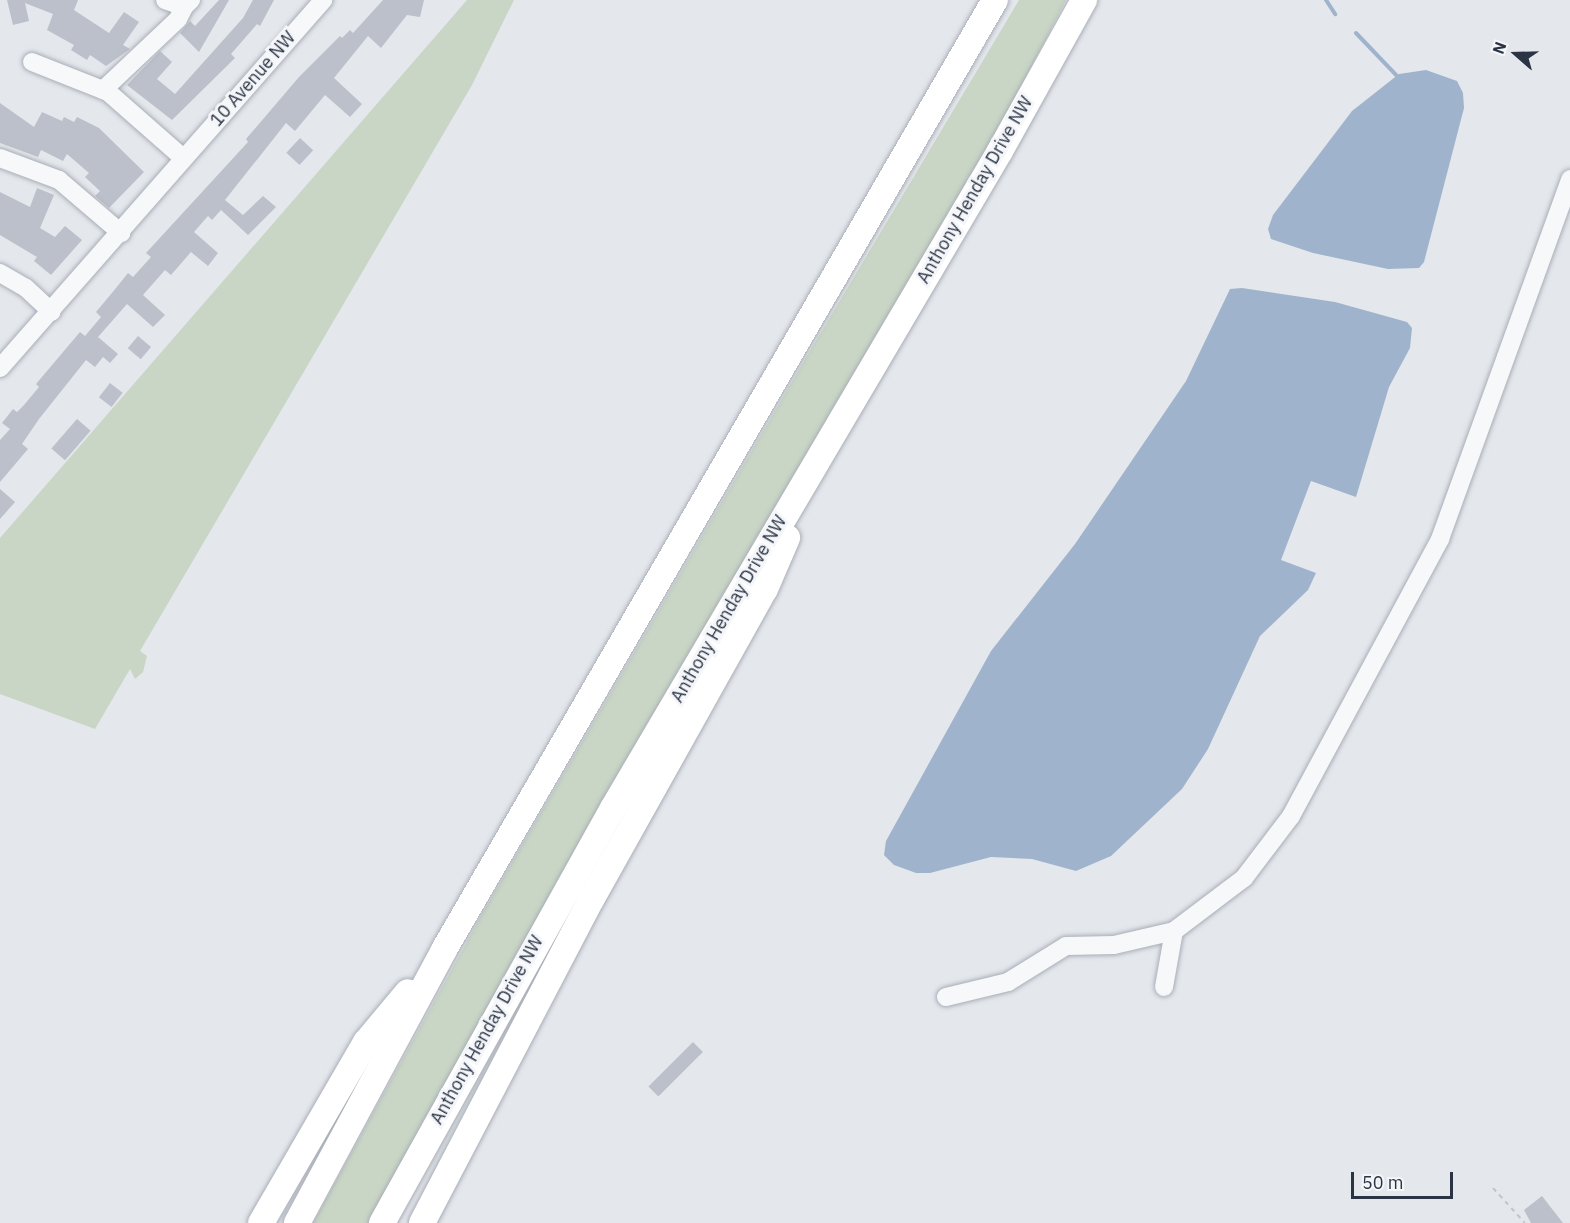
<!DOCTYPE html>
<style>
body{margin:0}
#map{position:relative;width:1570px;height:1223px;overflow:hidden;background:#e4e7ec;font-family:"IBM Plex Sans",sans-serif}
div>[style]{position:absolute}
.green>*{inset:0;background:#c9d6c5}
.water>*{inset:0;background:#9fb4cc}
.stream>*{height:4px;margin:-2px;padding:0 2px;transform-origin:2px;border-radius:2px;background:#9fb4cc}
.building>*{inset:0;background:#bbc0ca;transform-origin:0 0}
.path>*{height:2px;margin-top:-1px;transform-origin:0;background:repeating-linear-gradient(90deg,#c2c5cb 0 4.5px,transparent 0 9px)}
.roads{filter:drop-shadow(0 0 2px #a9aeb7) drop-shadow(0 0 2px #a9aeb7)}
.minor>*{height:18px;margin:-9px;padding:0 9px;transform-origin:9px;border-radius:9px;background:#f7f8fa}
.highway>*{height:26px;margin:-13px;padding:0 13px;transform-origin:13px;border-radius:13px;background:#fff}
span{translate:-50% -50%;white-space:nowrap;text-align:center;line-height:1.15;-webkit-text-stroke:6px #f4f6f9;paint-order:stroke}
.street-label{font-size:18px;color:#2b3445}
.north{position:absolute;left:1486px;top:24px;width:60px;height:60px;-webkit-text-stroke:4px #f4f6f9;paint-order:stroke;rotate:290deg;font-size:16px;font-weight:700;line-height:24px;text-align:center;color:#2b3445}
.north::after{content:'';display:block;margin:auto;width:21px;height:27px;background:#2b3445;clip-path:polygon(50% 0,100% 100%,50% 72%,0 100%)}
.scale{position:absolute;left:1351px;top:1172px;width:102px;height:27px;box-sizing:border-box;border:3px solid #2b3445;border-top:0;padding-left:8px;font-size:18px;line-height:21px;white-space:nowrap;color:#2b3445;-webkit-text-stroke:4px #f4f6f9;paint-order:stroke}
</style>
<div id="map">
<div class="green">
<div style="clip-path:polygon(467px 0,514px 0,472px 85px,140px 651px,147px 656px,143px 672px,135px 679px,130px 669px,95px 729px,0 694px,0 538px)"></div>
<div style="clip-path:polygon(1019px 0,1066px 0,980px 167px,370px 1223px,313px 1223px,481px 916px,804px 361px)"></div>
</div>
<div class="water">
<div style="clip-path:polygon(1426px 70px,1457px 81px,1463px 93px,1464px 108px,1424px 262px,1419px 268px,1388px 269px,1313px 253px,1271px 239px,1268px 229px,1273px 215px,1352px 111px,1399px 74px)"></div>
<div style="clip-path:polygon(1242px 288px,1335px 302px,1407px 322px,1412px 328px,1410px 348px,1389px 387px,1356px 497px,1311px 481px,1281px 560px,1316px 573px,1308px 590px,1260px 636px,1208px 749px,1182px 789px,1111px 856px,1076px 871px,1032px 859px,991px 857px,930px 873px,916px 873px,894px 865px,884px 855px,886px 841px,991px 651px,1075px 544px,1186px 381px,1230px 289px)"></div>
</div>
<div class="stream">
<div style="left:1326px;top:0;width:17px;rotate:57deg"></div>
<div style="left:1356px;top:33px;width:59px;rotate:46.4deg"></div>
</div>
<div class="building">
<div style="clip-path:polygon(7px 0,78px 0,74px 10px,109px 33px,124px 12px,139px 22px,123px 45px,130px 49px,106px 66px,90px 55px,87px 60px,71px 50px,74px 45px,47px 30px,53px 14px,25px 3px,29px 21px,13px 25px)"></div>
<div style="clip-path:polygon(219px 0,229px 0,199px 52px,180px 33px,190px 21px,195px 26px)"></div>
<div style="clip-path:polygon(253px 0,274px 0,260px 26px,257px 24px,231px 54px,235px 58px,172px 120px,127px 85px,160px 51px,172px 62px,157px 79px,175px 94px,243px 18px)"></div>
<div style="clip-path:polygon(383px 0,424px 0,420px 17px,407px 15px,381px 48px,368px 36px,334px 78px,362px 104px,350px 117px,325px 95px,295px 131px,286px 123px,225px 200px,243px 215px,263px 196px,276px 207px,248px 235px,221px 210px,212px 220px,208px 216px,194px 232px,218px 253px,208px 266px,191px 252px,171px 275px,165px 270px,143px 295px,165px 315px,153px 327px,127px 304px,98px 337px,118px 354px,110px 363px,103px 357px,95px 367px,86px 360px,39px 419px,22px 444px,28px 449px,0 482px,0 440px,10px 429px,2px 423px,13px 409px,17px 412px,24px 405px,39px 387px,36px 384px,80px 332px,85px 336px,101px 317px,96px 312px,116px 288px,128px 273px,133px 277px,151px 257px,146px 253px,248px 142px,246px 139px,299px 77px,340px 36px,342px 38px,350px 30px,353px 33px)"></div>
<div style="clip-path:polygon(0 103px,34px 127px,42px 112px,62px 121px,64px 117px,74px 122px,77px 117px,99px 128px,144px 172px,109px 208px,95px 196px,100px 191px,85px 177px,89px 173px,67px 154px,63px 161px,41px 150px,38px 157px,0 143px)"></div>
<div style="left:300px;top:138px;width:18px;height:20px;rotate:43deg"></div>
<div style="clip-path:polygon(37px 188px,54px 195px,40px 228px,55px 237px,65px 226px,82px 240px,51px 275px,34px 261px,37px 257px,0 235px,0 192px,30px 207px)"></div>
<div style="left:138px;top:336px;width:17px;height:16px;rotate:40deg"></div>
<div style="left:110px;top:383px;width:16px;height:18px;rotate:38deg"></div>
<div style="left:77px;top:419px;width:18px;height:39px;rotate:41deg"></div>
<div style="clip-path:polygon(0 489px,15px 502px,0 519px)"></div>
<div style="left:693px;top:1042px;width:14px;height:63px;rotate:45deg"></div>
<div style="clip-path:polygon(1542px 1196px,1563px 1223px,1531px 1223px,1524px 1210px)"></div>
</div>
<div class="path">
<div style="left:1493px;top:1188px;width:47px;rotate:47.6deg"></div>
</div>
<div class="roads">
<div class="minor">
<div style="left:165px;top:0;width:20px;rotate:20deg"></div>
<div style="left:184px;top:7px;width:10px;rotate:-45deg"></div>
<div style="left:32px;top:62px;width:82px;rotate:21.5deg"></div>
<div style="left:108px;top:92px;width:100px;rotate:41.3deg"></div>
<div style="left:103px;top:90px;width:103px;rotate:-43.4deg"></div>
<div style="left:178px;top:19px;width:13px;rotate:-63deg"></div>
<div style="left:0;top:158px;width:63px;rotate:20.4deg"></div>
<div style="left:59px;top:180px;width:82px;rotate:40.5deg"></div>
<div style="left:0;top:273px;width:30px;rotate:30deg"></div>
<div style="left:26px;top:288px;width:35px;rotate:43deg"></div>
<div style="left:0;top:368px;width:490px;rotate:-48.7deg"></div>
<div style="left:1164px;top:987px;width:57px;rotate:-79.9deg"></div>
<div style="left:946px;top:997px;width:64px;rotate:-13.6deg"></div>
<div style="left:1008px;top:982px;width:68px;rotate:-31.8deg"></div>
<div style="left:1066px;top:946px;width:48px;rotate:-1.2deg"></div>
<div style="left:1114px;top:945px;width:62px;rotate:-13.1deg"></div>
<div style="left:1174px;top:931px;width:88px;rotate:-37.1deg"></div>
<div style="left:1244px;top:878px;width:78px;rotate:-52.8deg"></div>
<div style="left:1291px;top:816px;width:315px;rotate:-61.7deg"></div>
<div style="left:1440px;top:539px;width:383px;rotate:-70.1deg"></div>
</div>
<div class="highway">
<div style="left:261px;top:1223px;width:209px;rotate:-59.9deg"></div>
<div style="left:366px;top:1042px;width:65px;rotate:-50deg"></div>
<div style="left:297px;top:1223px;width:312px;rotate:-61.7deg"></div>
<div style="left:445px;top:948px;width:1096px;rotate:-59.88deg"></div>
<div style="left:382px;top:1223px;width:475px;rotate:-60.9deg"></div>
<div style="left:613px;top:808px;width:763px;rotate:-59.5deg"></div>
<div style="left:1000px;top:151px;width:173px;rotate:-60.9deg"></div>
<div style="left:422px;top:1223px;width:365px;rotate:-62.4deg"></div>
<div style="left:591px;top:900px;width:356px;rotate:-60.8deg"></div>
<div style="left:765px;top:589px;width:56px;rotate:-66.7deg"></div>
</div>
</div>
<div class="street-label">
<span style="left:253px;top:79px;rotate:-49deg">10 Avenue NW</span>
<span style="left:975px;top:190px;rotate:-60deg">Anthony Henday Drive NW</span>
<span style="left:729px;top:609px;rotate:-60deg">Anthony Henday Drive NW</span>
<span style="left:487px;top:1030px;rotate:-61deg">Anthony Henday Drive NW</span>
</div>
<div class="north">N</div>
<div class="scale">50 m</div>
</div>
